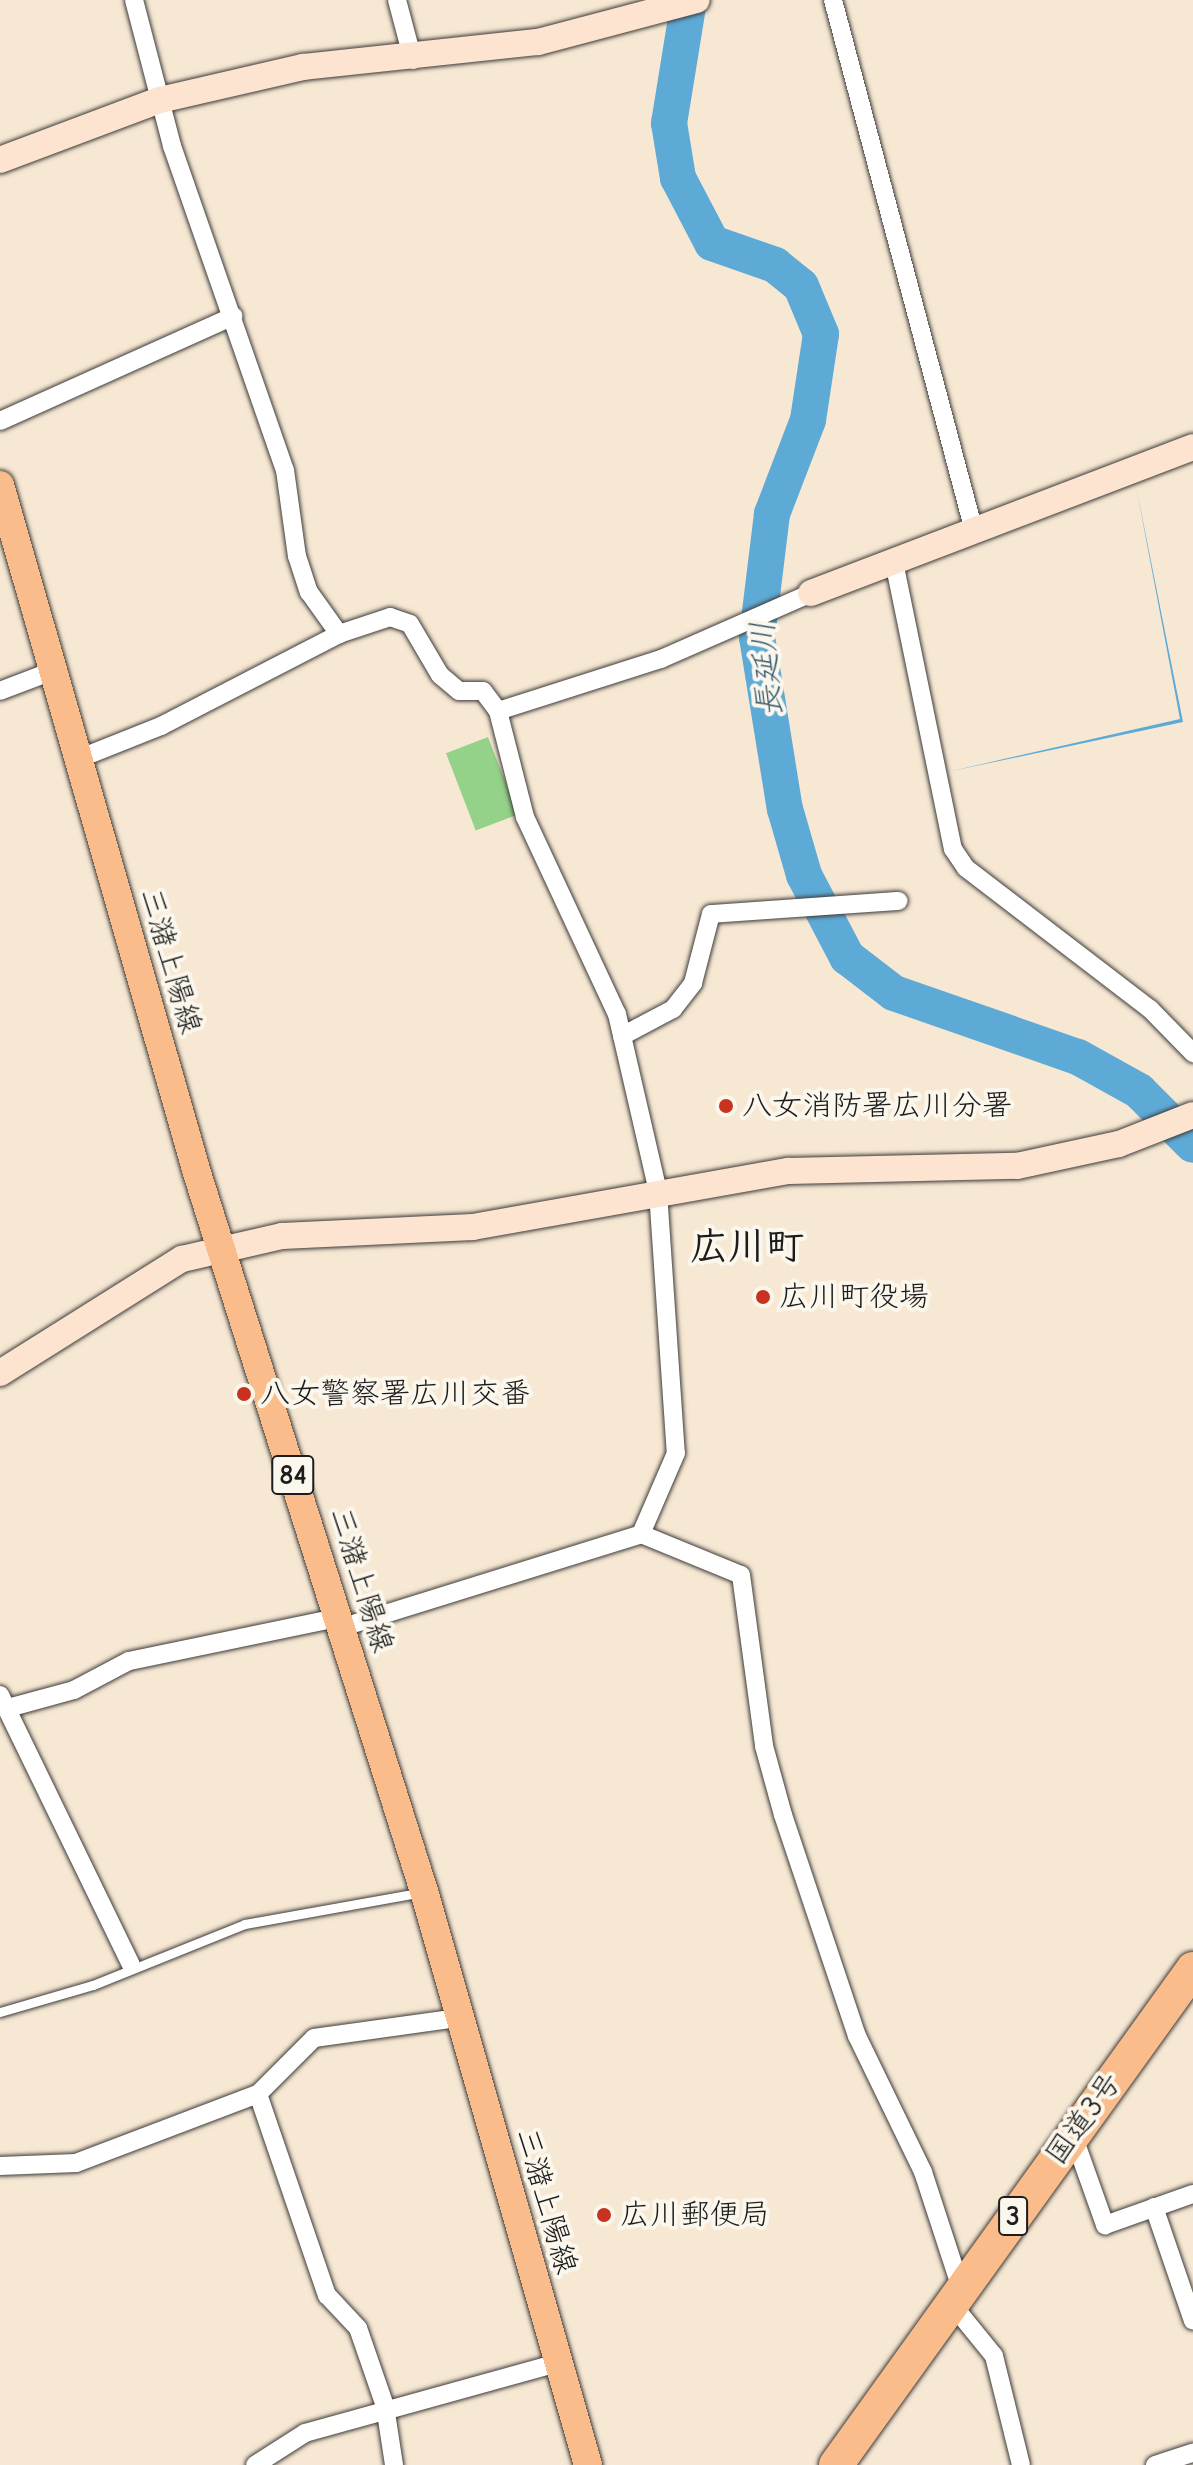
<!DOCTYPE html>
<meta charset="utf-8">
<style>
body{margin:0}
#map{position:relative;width:1193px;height:2465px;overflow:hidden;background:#f7e8d4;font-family:"Comic Neue","Klee One",sans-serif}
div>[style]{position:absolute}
.green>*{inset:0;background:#93d288;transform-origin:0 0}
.water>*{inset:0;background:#5eaad7}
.river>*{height:36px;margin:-18px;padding:0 18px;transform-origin:18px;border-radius:18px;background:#5eaad7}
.roads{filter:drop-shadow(0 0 2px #3d3b38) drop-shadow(0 0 2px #3d3b38)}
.lane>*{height:9px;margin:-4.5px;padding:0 4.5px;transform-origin:4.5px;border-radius:4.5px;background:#fff}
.street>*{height:18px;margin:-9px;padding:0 9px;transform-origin:9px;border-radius:9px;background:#fff}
.secondary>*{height:26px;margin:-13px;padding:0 13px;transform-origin:13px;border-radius:13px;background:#fde4d0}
.primary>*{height:28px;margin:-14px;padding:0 14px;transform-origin:14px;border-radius:14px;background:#f9bc8a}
.highway>*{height:34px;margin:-17px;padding:0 17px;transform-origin:17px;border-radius:17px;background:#f9bc8a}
.dots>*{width:22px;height:22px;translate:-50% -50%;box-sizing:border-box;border:4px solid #fbf7ec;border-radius:50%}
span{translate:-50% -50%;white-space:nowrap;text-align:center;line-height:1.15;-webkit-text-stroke:8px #fbf7ec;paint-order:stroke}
.shield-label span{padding:2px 6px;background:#fbf7ec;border:2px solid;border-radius:6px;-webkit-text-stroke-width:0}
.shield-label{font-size:28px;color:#1c1c1c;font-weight:700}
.street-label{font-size:30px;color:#1c1c1c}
.poi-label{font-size:30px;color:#1c1c1c}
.left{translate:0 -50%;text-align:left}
.water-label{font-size:32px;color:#3a5c70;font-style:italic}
.district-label{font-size:38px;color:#1c1c1c;font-weight:700}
</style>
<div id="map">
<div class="green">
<div style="left:488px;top:737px;width:83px;height:45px;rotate:69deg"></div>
</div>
<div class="water">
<div style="clip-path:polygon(1136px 486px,1183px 722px,947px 772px,1180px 719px)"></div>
</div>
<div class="river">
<div style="left:689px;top:0;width:125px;rotate:99.2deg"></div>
<div style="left:669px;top:123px;width:56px;rotate:80.7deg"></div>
<div style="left:678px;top:178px;width:73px;rotate:62.4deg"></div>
<div style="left:712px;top:243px;width:67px;rotate:19.2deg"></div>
<div style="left:775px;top:265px;width:33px;rotate:39deg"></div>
<div style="left:801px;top:286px;width:52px;rotate:67.4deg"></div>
<div style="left:821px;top:334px;width:87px;rotate:98.6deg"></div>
<div style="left:808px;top:420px;width:101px;rotate:111deg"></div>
<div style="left:772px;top:514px;width:124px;rotate:97deg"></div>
<div style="left:757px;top:637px;width:174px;rotate:80.8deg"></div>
<div style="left:785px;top:809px;width:69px;rotate:73.9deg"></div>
<div style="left:804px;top:875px;width:93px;rotate:62.3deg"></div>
<div style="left:847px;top:957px;width:59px;rotate:37.5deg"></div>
<div style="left:894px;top:993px;width:195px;rotate:19.2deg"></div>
<div style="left:1078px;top:1057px;width:70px;rotate:29.1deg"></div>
<div style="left:1139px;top:1091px;width:76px;rotate:45deg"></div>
</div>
<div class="roads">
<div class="lane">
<div style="left:0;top:2012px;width:97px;rotate:-16.2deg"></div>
<div style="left:93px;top:1985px;width:164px;rotate:-21.9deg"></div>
<div style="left:245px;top:1924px;width:180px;rotate:-10.2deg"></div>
</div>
<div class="street">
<div style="left:134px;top:0;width:151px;rotate:75.4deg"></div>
<div style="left:172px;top:146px;width:343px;rotate:70.8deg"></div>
<div style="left:285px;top:470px;width:87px;rotate:82.1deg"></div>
<div style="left:297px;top:556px;width:38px;rotate:72deg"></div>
<div style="left:309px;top:592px;width:52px;rotate:54.5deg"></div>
<div style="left:397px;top:0;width:62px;rotate:75.1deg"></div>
<div style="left:833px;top:0;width:549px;rotate:75.13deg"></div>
<div style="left:0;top:421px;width:256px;rotate:-24.2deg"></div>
<div style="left:894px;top:562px;width:293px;rotate:78.4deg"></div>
<div style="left:953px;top:849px;width:23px;rotate:56deg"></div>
<div style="left:966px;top:868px;width:232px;rotate:37.5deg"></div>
<div style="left:1150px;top:1009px;width:62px;rotate:45.7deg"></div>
<div style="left:0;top:691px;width:59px;rotate:-20.9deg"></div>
<div style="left:498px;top:711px;width:171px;rotate:-17.7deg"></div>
<div style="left:661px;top:659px;width:164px;rotate:-23.7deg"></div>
<div style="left:83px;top:757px;width:84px;rotate:-21.7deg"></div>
<div style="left:161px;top:726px;width:200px;rotate:-27.3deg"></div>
<div style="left:339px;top:634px;width:54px;rotate:-18.4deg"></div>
<div style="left:390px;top:617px;width:21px;rotate:19deg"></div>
<div style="left:410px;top:624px;width:59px;rotate:59.5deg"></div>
<div style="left:440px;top:675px;width:25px;rotate:40deg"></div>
<div style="left:459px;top:691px;width:24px"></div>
<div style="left:483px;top:691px;width:25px;rotate:53deg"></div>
<div style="left:498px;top:711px;width:109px;rotate:75.7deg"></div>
<div style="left:525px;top:817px;width:217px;rotate:65deg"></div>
<div style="left:617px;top:1014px;width:183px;rotate:77deg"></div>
<div style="left:658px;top:1192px;width:262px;rotate:86.1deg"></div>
<div style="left:676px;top:1453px;width:88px;rotate:113.4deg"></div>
<div style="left:622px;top:1036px;width:58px;rotate:-27.9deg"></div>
<div style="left:673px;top:1009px;width:33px;rotate:-52deg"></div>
<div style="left:693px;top:983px;width:71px;rotate:-75.4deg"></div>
<div style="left:711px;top:914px;width:188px;rotate:-4deg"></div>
<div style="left:641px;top:1534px;width:108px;rotate:22.3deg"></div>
<div style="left:741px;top:1575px;width:173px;rotate:82.3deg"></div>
<div style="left:764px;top:1746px;width:72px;rotate:74.6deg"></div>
<div style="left:783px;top:1815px;width:233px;rotate:71.5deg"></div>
<div style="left:857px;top:2036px;width:151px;rotate:64.1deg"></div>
<div style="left:923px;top:2172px;width:122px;rotate:71.9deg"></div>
<div style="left:340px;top:1628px;width:315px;rotate:-17.3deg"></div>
<div style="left:0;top:1695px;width:300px;rotate:64.1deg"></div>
<div style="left:8px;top:1708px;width:68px;rotate:-15.3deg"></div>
<div style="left:74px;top:1690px;width:62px;rotate:-27.8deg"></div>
<div style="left:129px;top:1661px;width:211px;rotate:-11.7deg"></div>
<div style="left:258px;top:2094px;width:213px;rotate:71.1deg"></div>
<div style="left:327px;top:2295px;width:45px;rotate:46.8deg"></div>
<div style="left:358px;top:2328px;width:83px;rotate:70.9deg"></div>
<div style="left:385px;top:2406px;width:60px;rotate:81.3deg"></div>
<div style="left:1073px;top:2135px;width:96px;rotate:70.4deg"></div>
<div style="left:1105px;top:2225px;width:93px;rotate:-19.4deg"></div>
<div style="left:0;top:2166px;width:76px;rotate:-2.3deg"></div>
<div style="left:76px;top:2163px;width:195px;rotate:-20.8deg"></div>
<div style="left:258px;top:2094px;width:79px;rotate:-45deg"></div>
<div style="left:314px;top:2038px;width:146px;rotate:-7.9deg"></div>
<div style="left:1154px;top:2207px;width:120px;rotate:71.1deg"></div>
<div style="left:951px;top:2303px;width:68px;rotate:50.9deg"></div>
<div style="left:994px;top:2356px;width:112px;rotate:76.1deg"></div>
<div style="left:255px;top:2465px;width:59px;rotate:-32.6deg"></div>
<div style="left:305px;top:2433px;width:262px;rotate:-15.5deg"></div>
<div style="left:1155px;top:2465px;width:40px;rotate:-18deg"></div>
</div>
<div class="secondary">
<div style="left:0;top:160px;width:171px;rotate:-20.6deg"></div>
<div style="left:160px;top:100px;width:147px;rotate:-13deg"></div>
<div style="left:303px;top:67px;width:236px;rotate:-6.1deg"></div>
<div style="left:538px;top:42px;width:164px;rotate:-14.8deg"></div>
<div style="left:811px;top:593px;width:409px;rotate:-20.9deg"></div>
<div style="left:0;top:1373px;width:215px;rotate:-32.1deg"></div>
<div style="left:182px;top:1259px;width:103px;rotate:-13deg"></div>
<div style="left:282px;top:1236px;width:191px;rotate:-2.7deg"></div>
<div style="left:473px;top:1227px;width:320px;rotate:-10.1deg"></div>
<div style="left:788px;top:1171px;width:229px;rotate:-1.3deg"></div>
<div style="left:1017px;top:1166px;width:104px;rotate:-12.2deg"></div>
<div style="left:1119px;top:1144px;width:79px;rotate:-21.4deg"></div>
</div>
<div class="primary">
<div style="left:0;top:485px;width:716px;rotate:74.02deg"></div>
<div style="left:197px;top:1173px;width:753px;rotate:72.46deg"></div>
<div style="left:424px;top:1891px;width:597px;rotate:74.05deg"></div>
</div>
<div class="highway">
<div style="left:836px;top:2465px;width:611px;rotate:-54.26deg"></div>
</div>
</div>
<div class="dots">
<div style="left:726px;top:1106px;background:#c8321e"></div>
<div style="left:763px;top:1297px;background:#c8321e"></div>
<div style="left:244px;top:1394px;background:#c8321e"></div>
<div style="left:604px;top:2215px;background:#c8321e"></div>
</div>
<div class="shield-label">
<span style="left:293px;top:1475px">84</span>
<span style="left:1013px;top:2216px">3</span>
</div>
<div class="street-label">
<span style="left:170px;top:961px;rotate:74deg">三潴上陽線</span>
<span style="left:361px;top:1580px;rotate:73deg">三潴上陽線</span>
<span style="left:1084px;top:2119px;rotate:-54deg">国道3号</span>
<span style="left:546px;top:2201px;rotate:74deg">三潴上陽線</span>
</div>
<div class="poi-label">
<span class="left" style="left:742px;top:1106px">八女消防署広川分署</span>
<span class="left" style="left:779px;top:1297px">広川町役場</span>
<span class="left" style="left:260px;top:1394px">八女警察署広川交番</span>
<span class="left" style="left:620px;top:2215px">広川郵便局</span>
</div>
<div class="water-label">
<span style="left:767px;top:669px;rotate:-95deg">長延川</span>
</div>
<div class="district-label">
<span style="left:747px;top:1248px">広川町</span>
</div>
</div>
